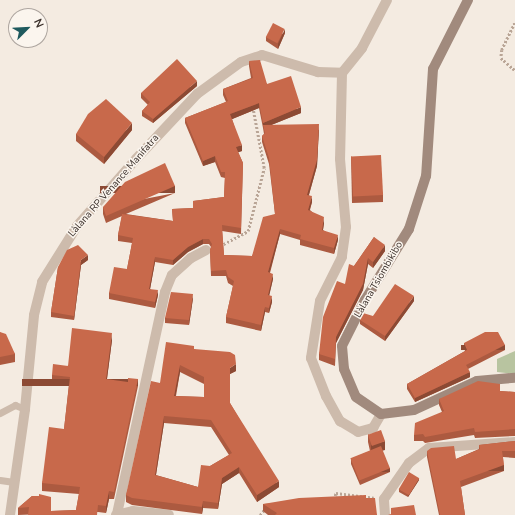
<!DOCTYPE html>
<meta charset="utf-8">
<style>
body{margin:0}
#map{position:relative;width:515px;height:515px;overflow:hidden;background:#f4ebe1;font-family:"Nunito Sans",sans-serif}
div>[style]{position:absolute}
.green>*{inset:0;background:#b8c4a0}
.path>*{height:2.5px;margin-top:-1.25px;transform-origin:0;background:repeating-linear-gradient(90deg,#b9a596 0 2px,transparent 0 4px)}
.lane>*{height:7px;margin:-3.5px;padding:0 3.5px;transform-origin:3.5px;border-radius:3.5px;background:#cdbbac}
.street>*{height:10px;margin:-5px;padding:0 5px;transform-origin:5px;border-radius:5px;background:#cdbbac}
.secondary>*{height:10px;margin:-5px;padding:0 5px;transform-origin:5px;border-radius:5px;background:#a18a7d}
.wall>*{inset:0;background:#ac5a40}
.shaded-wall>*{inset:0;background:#8c4a34;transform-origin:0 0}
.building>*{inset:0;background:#c8694b;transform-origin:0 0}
span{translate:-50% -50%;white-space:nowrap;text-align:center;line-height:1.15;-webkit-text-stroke:3px #fbf5ee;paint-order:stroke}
.street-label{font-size:10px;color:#3b302b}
.north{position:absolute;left:8px;top:8px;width:40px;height:40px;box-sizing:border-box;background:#fbf5ee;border:1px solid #aea6a0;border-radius:50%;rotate:66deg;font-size:11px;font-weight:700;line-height:16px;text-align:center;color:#3b302b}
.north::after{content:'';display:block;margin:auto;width:14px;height:18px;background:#1f5a5e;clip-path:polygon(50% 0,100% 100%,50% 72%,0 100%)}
</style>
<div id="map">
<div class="green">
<div style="clip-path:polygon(515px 351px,515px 374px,497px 372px,497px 359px)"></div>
</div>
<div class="path">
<div style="left:515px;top:23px;width:30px;rotate:116deg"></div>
<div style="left:502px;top:50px;width:8px;rotate:97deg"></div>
<div style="left:501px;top:58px;width:18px;rotate:41deg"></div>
<div style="left:220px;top:246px;width:32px;rotate:-28deg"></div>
<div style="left:248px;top:231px;width:65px;rotate:-75.7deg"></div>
<div style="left:264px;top:168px;width:60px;rotate:-100.6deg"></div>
<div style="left:333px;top:499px;width:7px;rotate:-63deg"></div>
<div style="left:336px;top:493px;width:38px;rotate:7deg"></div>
<div style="left:260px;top:515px;width:6px;rotate:-51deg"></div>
</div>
<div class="lane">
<div style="left:0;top:413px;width:17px;rotate:-28deg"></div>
<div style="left:15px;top:405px;width:11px;rotate:22deg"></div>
<div style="left:0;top:480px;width:14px;rotate:8deg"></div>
</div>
<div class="street">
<div style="left:342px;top:73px;width:86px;rotate:91.3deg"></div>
<div style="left:340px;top:159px;width:68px;rotate:85deg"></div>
<div style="left:346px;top:227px;width:30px;rotate:98deg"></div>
<div style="left:342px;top:257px;width:49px;rotate:116.6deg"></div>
<div style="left:320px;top:301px;width:58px;rotate:99deg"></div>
<div style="left:311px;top:358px;width:41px;rotate:68.5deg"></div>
<div style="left:326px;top:396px;width:29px;rotate:61deg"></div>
<div style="left:340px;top:421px;width:21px;rotate:31deg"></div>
<div style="left:358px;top:432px;width:16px;rotate:-15deg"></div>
<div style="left:373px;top:428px;width:16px;rotate:-60deg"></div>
<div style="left:342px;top:73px;width:32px;rotate:-51deg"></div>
<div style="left:362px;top:48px;width:54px;rotate:-62.5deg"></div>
<div style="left:117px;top:514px;width:227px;rotate:-77.8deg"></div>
<div style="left:165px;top:292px;width:18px;rotate:-68deg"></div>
<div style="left:172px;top:275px;width:25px;rotate:-42deg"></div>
<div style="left:191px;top:258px;width:17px;rotate:-28deg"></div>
<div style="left:10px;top:515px;width:107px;rotate:-81.9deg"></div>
<div style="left:25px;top:409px;width:94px;rotate:-84.5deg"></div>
<div style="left:34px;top:315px;width:34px;rotate:-76deg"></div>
<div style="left:42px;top:282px;width:66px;rotate:-58deg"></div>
<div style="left:77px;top:226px;width:89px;rotate:-48.6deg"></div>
<div style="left:136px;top:159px;width:89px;rotate:-46.8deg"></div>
<div style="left:197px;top:94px;width:54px;rotate:-36deg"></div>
<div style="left:241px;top:62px;width:22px;rotate:-18deg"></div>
<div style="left:262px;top:55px;width:59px;rotate:16.9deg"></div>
<div style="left:318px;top:72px;width:24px;rotate:2deg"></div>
<div style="left:116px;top:515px;width:17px;rotate:-13deg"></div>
<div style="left:133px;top:511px;width:36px;rotate:6deg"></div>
<div style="left:385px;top:515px;width:16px;rotate:-94deg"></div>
<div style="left:384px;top:499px;width:44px;rotate:-55.2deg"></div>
<div style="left:409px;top:463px;width:25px;rotate:-37deg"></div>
<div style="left:429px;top:448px;width:86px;rotate:-4deg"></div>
</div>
<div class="secondary">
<div style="left:468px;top:0;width:77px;rotate:116.9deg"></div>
<div style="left:433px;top:69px;width:107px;rotate:93.7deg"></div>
<div style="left:426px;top:176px;width:56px;rotate:107.8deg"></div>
<div style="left:409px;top:229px;width:84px;rotate:121.8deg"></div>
<div style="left:365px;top:300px;width:51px;rotate:116.6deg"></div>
<div style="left:342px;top:346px;width:23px;rotate:85deg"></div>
<div style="left:344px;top:369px;width:30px;rotate:67deg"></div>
<div style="left:356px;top:397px;width:30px;rotate:34deg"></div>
<div style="left:381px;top:414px;width:33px;rotate:-7deg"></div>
<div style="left:414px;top:410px;width:69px;rotate:-24.7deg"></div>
<div style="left:477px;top:381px;width:38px;rotate:-5deg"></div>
</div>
<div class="wall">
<div style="clip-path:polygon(285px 33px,278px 49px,266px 41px,266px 37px)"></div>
<div style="clip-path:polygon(evenodd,249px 61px,267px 84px,301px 113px,271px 125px,319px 130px,317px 166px,309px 195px,312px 202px,310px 210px,324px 223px,323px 230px,338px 240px,334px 254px,300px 245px,300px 240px,280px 234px,270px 273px,273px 279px,269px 295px,272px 302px,269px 313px,265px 312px,261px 331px,226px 323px,226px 317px,233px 286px,228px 283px,226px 276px,211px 276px,210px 250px,211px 247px,209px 244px,203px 244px,188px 252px,173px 265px,155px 262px,150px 289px,158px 295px,155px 308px,109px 299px,109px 293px,127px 269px,132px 243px,118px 241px,118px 235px,122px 216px,106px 223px,103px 214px,103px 207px,175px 193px,126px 214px,173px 221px,172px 209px,193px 208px,193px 201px,224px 197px,225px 178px,221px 177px,215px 162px,203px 166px,185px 123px,185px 118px,226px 102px,223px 95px,223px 89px,251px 78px,249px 66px,249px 61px,259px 108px,263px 128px,264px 134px,262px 136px,262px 142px,269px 164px,275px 214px,252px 256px,224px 255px,222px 231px,241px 234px,243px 163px,238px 152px,242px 151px,232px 119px,259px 108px)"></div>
<div style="clip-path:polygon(197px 86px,153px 123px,142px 116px,142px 111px,148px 105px,141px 98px,141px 93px)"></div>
<div style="clip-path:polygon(132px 130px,104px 164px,76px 141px,76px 134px)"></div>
<div style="clip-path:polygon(351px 156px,383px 195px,383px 202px,352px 203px)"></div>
<div style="clip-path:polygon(374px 237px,385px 251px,373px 268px,368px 264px,363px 290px,336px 343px,335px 366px,319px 360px,319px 354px,354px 266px)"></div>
<div style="clip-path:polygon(88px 260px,81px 265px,74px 320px,51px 317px,51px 312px,58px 267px)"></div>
<div style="clip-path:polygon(193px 298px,189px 325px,165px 323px,165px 318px)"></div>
<div style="clip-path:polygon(414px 301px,385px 341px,360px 324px,360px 320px,373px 316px)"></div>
<div style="clip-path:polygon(0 332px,15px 354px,15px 362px,0 365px)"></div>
<div style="clip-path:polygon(112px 340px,107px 379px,138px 386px,114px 499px,109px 499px,106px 513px,98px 512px,18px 515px,18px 508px,32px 496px,51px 511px,76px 510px,79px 494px,42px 491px,42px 483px,64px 429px,69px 384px,52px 382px,52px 375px)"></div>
<div style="clip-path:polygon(464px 343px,505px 350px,468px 369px,470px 377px,415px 402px,407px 389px,407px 384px,465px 351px,464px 348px)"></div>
<div style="clip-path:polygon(evenodd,194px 349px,236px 371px,230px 374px,230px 403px,279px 487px,257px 502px,239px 473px,222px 484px,218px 509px,203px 508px,202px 514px,132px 505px,126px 502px,126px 495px,160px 383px,194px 349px,180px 372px,204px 384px,204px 397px,176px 396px,180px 372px,194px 349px,164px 423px,211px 427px,229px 455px,210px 466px,198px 487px,156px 475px,164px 423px)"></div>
<div style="clip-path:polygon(500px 391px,515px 392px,515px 436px,475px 438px,474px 435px,425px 443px,423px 441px,414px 441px,414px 435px,442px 412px,439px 405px,439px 399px)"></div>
<div style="clip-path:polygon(368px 434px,385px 450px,382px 450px,390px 472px,360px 485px,351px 464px,351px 459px,370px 451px,368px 442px)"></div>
<div style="clip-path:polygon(515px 441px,515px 458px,503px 457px,504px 471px,461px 487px,465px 515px,439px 515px,427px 457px,427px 451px,456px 459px,479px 449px,479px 445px)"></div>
<div style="clip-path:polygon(419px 480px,408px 497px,399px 492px,399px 489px)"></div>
<div style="clip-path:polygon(366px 498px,377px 515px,268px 515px,263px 511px,263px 504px)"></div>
</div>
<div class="shaded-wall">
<div style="clip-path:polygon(285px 29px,285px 33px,278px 49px,278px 44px)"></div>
<div style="clip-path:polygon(197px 81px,197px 86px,153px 123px,153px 119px)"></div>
<div style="clip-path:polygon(259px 103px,259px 108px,230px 120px,230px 114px)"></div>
<div style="clip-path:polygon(301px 107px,301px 113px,264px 128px,263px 125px,263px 128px,263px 123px)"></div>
<div style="clip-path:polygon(132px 123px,132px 130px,104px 164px,104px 157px)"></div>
<div style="clip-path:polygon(319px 124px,317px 166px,307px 201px,307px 195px)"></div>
<div style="clip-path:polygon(242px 145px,242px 151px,236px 153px,236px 147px)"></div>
<div style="clip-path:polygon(215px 156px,215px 162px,203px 166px,203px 161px)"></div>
<div style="left:175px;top:186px;width:7px;height:75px;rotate:90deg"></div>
<div style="clip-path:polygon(312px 196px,312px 202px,308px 215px,308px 210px)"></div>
<div style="clip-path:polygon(324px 217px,324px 223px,322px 236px,322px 230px)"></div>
<div style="clip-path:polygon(280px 229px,280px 234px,268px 278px,268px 272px)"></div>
<div style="clip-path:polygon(338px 235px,338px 240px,334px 254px,334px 248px)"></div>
<div style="clip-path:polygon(203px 239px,203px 244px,188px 252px,173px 265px,173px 260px,188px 247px)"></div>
<div style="clip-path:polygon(385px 245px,385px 251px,373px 268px,373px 262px)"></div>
<div style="clip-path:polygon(88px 255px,88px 260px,81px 265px,74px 320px,74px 316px,81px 260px)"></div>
<div style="clip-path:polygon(155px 257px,155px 262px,149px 295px,149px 289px)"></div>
<div style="clip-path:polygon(368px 258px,368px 264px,363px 290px,336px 343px,335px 366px,336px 337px)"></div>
<div style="clip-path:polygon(273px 274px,273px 279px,268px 301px,268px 295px)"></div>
<div style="clip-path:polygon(158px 290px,158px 295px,155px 308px,155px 302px)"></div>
<div style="clip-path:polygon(193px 294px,193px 298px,189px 325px,189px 320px)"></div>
<div style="clip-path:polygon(272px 296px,272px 302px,269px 313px,269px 308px)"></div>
<div style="clip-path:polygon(414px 296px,414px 301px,385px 341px,385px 336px)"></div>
<div style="clip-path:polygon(265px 307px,265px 312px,261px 331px,261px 325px)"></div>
<div style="clip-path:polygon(112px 333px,112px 340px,106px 386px,106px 379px)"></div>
<div style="left:505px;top:345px;width:5px;height:44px;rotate:90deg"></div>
<div style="clip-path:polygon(236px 364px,236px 371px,230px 374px,230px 368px)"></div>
<div style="clip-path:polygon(180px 365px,180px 372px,174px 403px,174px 396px)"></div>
<div style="clip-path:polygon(470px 372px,470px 377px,415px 402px,415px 398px)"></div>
<div style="left:138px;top:379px;width:7px;height:116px;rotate:90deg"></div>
<div style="clip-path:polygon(164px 416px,164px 423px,155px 481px,155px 475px)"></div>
<div style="clip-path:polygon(385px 441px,385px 450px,371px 454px,371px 445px)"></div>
<div style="left:504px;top:465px;width:6px;height:47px;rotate:90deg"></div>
<div style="clip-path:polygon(239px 467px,239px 473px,222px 484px,218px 509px,218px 503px,222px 478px)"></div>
<div style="left:390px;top:468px;width:4px;height:33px;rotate:90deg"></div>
<div style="clip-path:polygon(419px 478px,419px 480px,408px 497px,408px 495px)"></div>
<div style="clip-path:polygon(279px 481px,279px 487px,257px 502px,257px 495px)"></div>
<div style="clip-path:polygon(109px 491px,109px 499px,106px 513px,106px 506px)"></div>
<div style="clip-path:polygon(203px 501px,203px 508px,202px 514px,202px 507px)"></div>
</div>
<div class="building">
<div style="left:273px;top:23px;width:13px;height:16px;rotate:27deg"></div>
<div style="clip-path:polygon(177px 59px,197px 81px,153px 119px,142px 111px,150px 102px,141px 93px)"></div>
<div style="clip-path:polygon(260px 60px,267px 84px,291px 76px,301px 107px,263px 123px,259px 103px,230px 114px,242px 145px,236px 147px,243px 163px,241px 228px,222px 225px,224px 255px,252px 256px,263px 217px,275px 214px,269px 158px,262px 136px,265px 133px,263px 125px,319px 124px,317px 160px,307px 195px,312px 196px,308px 210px,324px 217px,322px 230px,338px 235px,334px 248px,300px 239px,301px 235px,280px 229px,268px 272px,273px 274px,268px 295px,272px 296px,269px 308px,265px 307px,261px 325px,226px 317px,234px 281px,228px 277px,226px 270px,211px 271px,210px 250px,212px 244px,209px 239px,203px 239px,188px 247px,173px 260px,155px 257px,149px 289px,158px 290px,155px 302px,109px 293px,114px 267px,127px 269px,133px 238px,118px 235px,122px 214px,173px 221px,172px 209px,193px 208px,193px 201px,224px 197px,225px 172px,221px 172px,215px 156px,203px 161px,185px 118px,228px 101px,223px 89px,253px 78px,249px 61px)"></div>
<div style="clip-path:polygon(106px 99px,132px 123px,104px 157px,76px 134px,88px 114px)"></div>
<div style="left:381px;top:155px;width:40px;height:30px;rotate:87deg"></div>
<div style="clip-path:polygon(165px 163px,175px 186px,106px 216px,103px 207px,125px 182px)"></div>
<div style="clip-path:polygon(374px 237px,385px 245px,373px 262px,368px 258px,363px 284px,336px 337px,335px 359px,319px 354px,323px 317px,337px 281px,345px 284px,349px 264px,354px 266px)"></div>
<div style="clip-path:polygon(78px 245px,88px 255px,81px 260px,74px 316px,51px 312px,58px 267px,67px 250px)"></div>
<div style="clip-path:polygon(395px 284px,414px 296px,385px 336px,360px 320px,363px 313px,373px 316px)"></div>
<div style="clip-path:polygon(171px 292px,193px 294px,189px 320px,165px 318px)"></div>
<div style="clip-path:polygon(72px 328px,112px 333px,106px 379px,128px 382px,128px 378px,138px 379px,114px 492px,109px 491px,106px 506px,98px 505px,97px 515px,28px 515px,29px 507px,18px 508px,32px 496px,39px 496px,39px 494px,51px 497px,51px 511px,76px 510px,80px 487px,42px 483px,49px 427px,64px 429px,70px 377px,52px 375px,53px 364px,68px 366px)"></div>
<div style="clip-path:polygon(0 332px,6px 334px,15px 354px,0 357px)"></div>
<div style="clip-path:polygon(485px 332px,498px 332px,505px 345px,466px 365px,470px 372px,415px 398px,407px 384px,467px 350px,464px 343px)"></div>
<div style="clip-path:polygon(evenodd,166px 342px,194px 346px,194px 349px,230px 352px,235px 355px,236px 364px,230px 368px,230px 403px,279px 481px,257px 495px,239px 467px,222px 478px,218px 503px,203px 501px,202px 507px,132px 498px,126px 495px,151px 381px,160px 383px,166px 342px,180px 365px,204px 377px,204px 397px,174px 396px,180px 365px,166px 342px,164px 416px,211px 420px,232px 453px,210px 466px,201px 465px,198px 487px,155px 475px,164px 416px)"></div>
<div style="clip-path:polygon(478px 381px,500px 384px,500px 391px,515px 392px,515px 429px,475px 432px,474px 428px,425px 437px,423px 434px,414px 435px,415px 423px,444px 411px,439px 399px)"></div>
<div style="left:381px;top:430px;width:12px;height:14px;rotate:70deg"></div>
<div style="clip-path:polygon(515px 441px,515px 451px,502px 451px,504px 465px,460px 481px,465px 515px,440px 515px,427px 451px,431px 448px,454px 446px,456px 459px,480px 449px,479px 445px)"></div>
<div style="left:381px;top:446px;width:24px;height:33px;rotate:68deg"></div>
<div style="left:409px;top:472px;width:12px;height:20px;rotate:31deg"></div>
<div style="clip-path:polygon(366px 495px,366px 498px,375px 498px,377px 515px,275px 515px,277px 513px,263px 504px,299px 498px)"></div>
<div style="clip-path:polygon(414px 505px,416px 515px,388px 515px,391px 514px,391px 508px)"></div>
</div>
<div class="street-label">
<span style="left:114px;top:186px;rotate:-49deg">Làlana RP Venance Manifatra</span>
<span style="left:379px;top:280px;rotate:-60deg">Làlana Tsiombikibo</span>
</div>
<div class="north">N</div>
</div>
